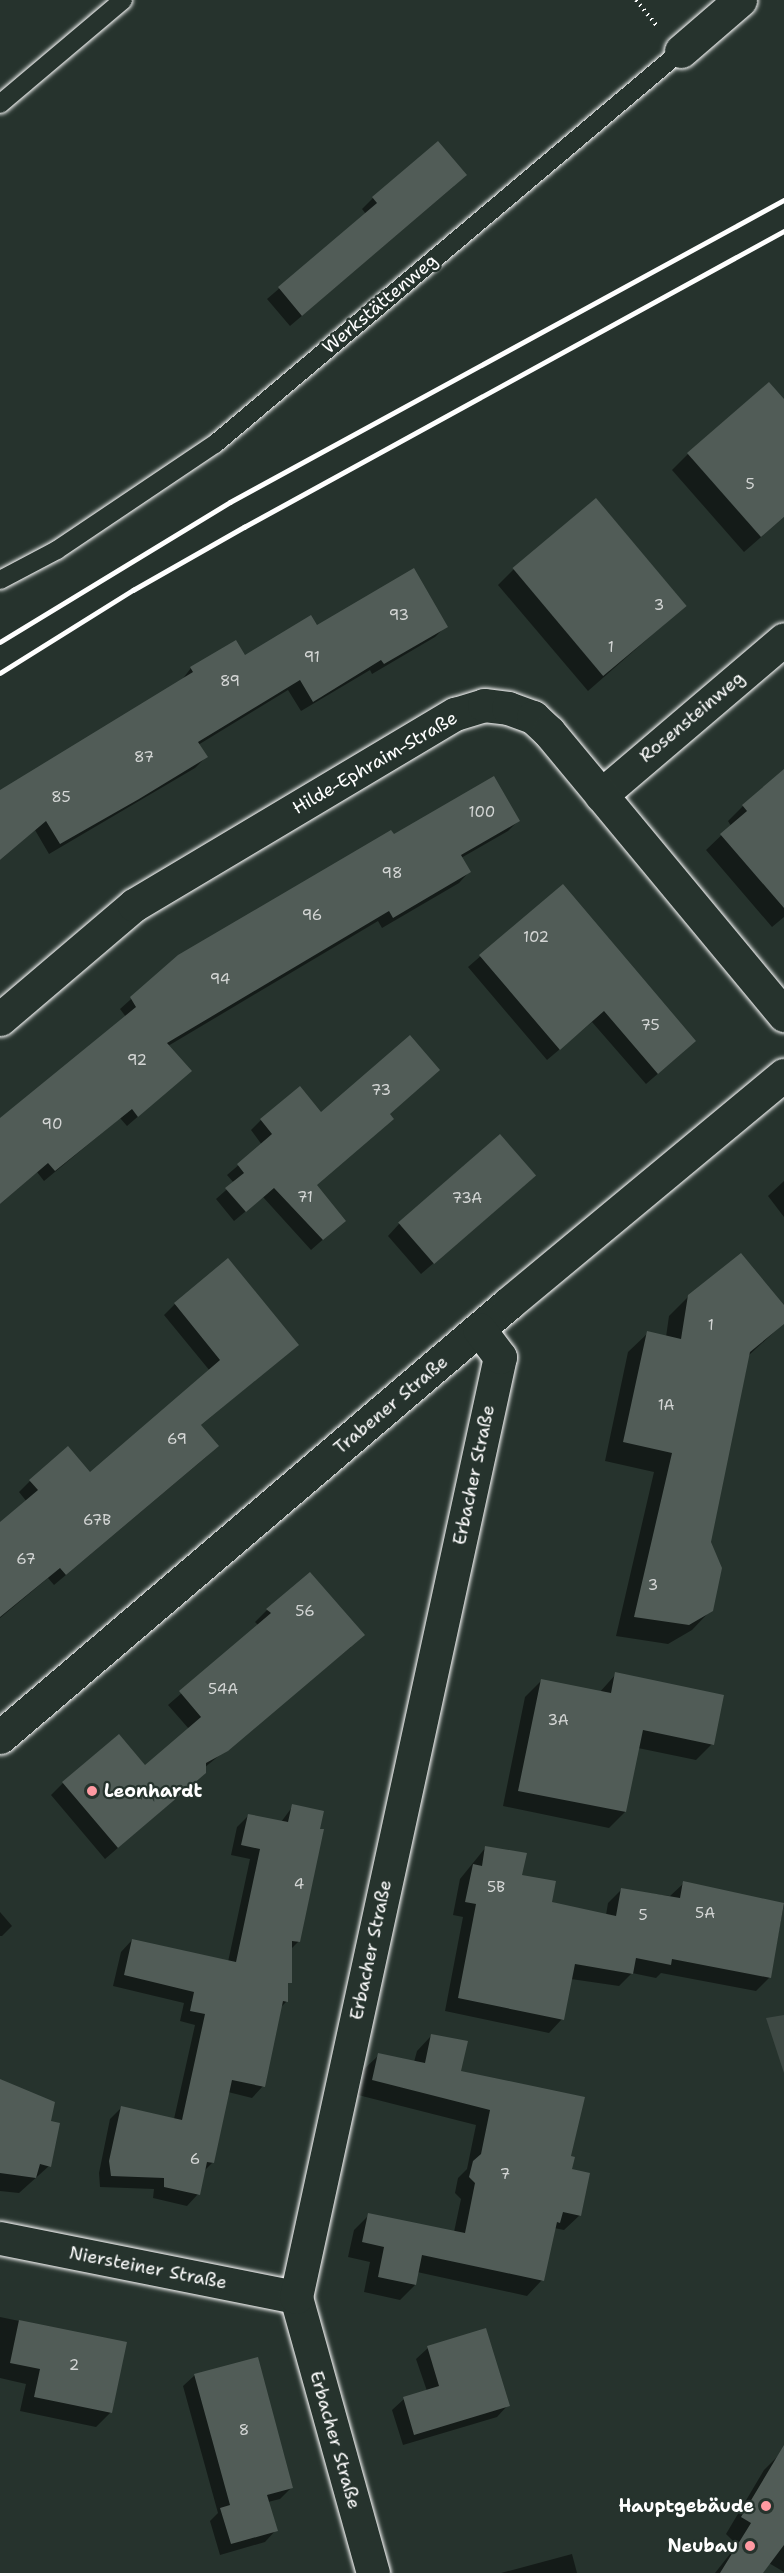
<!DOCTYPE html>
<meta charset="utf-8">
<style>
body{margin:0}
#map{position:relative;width:784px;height:2573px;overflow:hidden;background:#26332d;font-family:"Shantell Sans",sans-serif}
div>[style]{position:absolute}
.green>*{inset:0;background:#3e4944}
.shadow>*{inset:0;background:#0007}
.building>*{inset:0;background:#515c57;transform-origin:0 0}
.path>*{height:4px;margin-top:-2px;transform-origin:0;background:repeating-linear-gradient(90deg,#fff 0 1.5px,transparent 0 6px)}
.roads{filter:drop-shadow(0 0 2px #fff) drop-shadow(0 0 2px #fff)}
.lane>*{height:18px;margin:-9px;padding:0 9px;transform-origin:9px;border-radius:9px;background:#26332d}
.street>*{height:33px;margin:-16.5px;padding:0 16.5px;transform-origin:16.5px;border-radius:16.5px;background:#26332d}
.rail>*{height:4.5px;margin:-2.25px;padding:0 2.25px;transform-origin:2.25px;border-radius:2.25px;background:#fff}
.dots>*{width:16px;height:16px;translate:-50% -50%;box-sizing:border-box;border:3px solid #26332d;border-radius:50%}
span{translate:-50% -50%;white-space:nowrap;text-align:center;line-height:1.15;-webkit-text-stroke:4.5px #26332d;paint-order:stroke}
.number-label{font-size:15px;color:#d4d6d5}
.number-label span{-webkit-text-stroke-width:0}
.street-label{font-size:18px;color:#fff}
.poi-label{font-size:18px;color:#fff;font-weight:700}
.left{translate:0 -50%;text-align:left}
.right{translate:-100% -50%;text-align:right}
</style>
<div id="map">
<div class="green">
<div style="clip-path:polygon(784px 2015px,784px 2073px,766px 2018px)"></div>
</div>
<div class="shadow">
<div style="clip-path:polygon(454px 186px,290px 326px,267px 299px,366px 214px,362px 209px,373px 198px)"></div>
<div style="clip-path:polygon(784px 401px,784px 517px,744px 552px,672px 470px,688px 454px)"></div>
<div style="clip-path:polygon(514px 569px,685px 606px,588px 691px,498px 585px)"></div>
<div style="clip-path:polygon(446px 626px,435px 637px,372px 674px,370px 670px,301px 711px,288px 690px,198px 745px,206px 757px,195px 768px,49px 854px,35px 830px,0 860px,0 794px,181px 681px,191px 668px,235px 642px,245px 657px,317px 627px)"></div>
<div style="clip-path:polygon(784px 772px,784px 917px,772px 927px,706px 850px,731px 826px,728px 821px,743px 806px)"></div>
<div style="clip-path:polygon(519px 820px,508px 831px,461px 858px,469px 872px,459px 883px,382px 928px,378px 921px,168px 1046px,179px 1081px,127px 1126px,120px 1118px,44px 1181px,37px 1172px,0 1204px,0 1120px,126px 1017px,120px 1009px,179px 956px,393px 836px)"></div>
<div style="clip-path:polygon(562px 886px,683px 1052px,646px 1084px,592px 1022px,547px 1060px,468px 967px)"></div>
<div style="clip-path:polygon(321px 1114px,388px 1115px,315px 1186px,344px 1221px,311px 1250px,263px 1197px,234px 1221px,216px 1199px,234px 1183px,227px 1175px,262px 1145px,251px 1130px,261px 1120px)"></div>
<div style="clip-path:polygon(784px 1181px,784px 1217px,768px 1196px)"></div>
<div style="clip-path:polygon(523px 1186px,421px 1274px,388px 1236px,399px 1224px)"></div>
<div style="clip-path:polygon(689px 1296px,784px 1307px,784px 1323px,748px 1356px,709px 1543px,711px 1610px,692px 1630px,668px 1644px,616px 1636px,654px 1472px,605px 1461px,628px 1352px,648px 1333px,666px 1337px,669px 1316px)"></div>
<div style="clip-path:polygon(175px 1304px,297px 1345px,200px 1426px,217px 1446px,206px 1457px,54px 1585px,48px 1578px,0 1618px,0 1524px,27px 1502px,19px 1492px,30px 1481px,90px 1474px,210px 1371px,164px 1315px)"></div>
<div style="clip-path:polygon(267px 1610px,351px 1647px,204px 1768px,191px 1785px,105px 1859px,51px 1795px,63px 1783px,144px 1767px,189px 1729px,168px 1705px,259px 1626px,255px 1622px)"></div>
<div style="clip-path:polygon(616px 1674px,712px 1744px,696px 1760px,638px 1748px,625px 1812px,609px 1828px,503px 1806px,525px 1697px,541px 1681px,599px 1693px)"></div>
<div style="clip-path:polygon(293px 1806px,298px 1942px,290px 1950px,286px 2002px,280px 2008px,263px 2086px,252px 2098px,228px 2092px,213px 2162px,203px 2172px,198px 2194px,187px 2206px,153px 2198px,154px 2189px,100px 2187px,99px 2173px,110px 2119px,121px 2108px,174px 2119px,195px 2025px,180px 2021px,184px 2003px,113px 1986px,121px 1952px,132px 1940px,228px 1962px,250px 1859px,231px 1855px,237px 1827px,248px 1816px,281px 1822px)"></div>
<div style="clip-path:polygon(486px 1847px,550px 1903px,606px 1915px,608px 1903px,621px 1890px,670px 1896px,684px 1883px,784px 1904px,770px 1977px,756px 1991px,661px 1973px,656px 1978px,632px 1973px,619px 1986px,571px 1979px,562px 2019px,549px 2033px,445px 2011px,463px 1917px,453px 1915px,460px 1879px)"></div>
<div style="clip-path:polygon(0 1912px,12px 1926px,2px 1936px,0 1936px)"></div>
<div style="clip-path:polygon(432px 2035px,459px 2072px,570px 2157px,580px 2215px,564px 2230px,554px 2228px,542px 2280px,527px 2296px,417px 2272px,415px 2285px,400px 2300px,364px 2292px,370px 2262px,348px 2257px,354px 2230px,369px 2215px,454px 2232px,461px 2199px,455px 2193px,458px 2178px,467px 2169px,476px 2125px,358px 2095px,363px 2070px,379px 2055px,414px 2062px,417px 2051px)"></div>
<div style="clip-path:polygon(0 2085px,49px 2166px,19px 2193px,0 2191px)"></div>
<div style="clip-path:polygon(0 2317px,126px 2343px,111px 2412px,96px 2427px,20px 2411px,26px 2384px,0 2378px)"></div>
<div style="clip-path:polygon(428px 2348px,508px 2405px,497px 2417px,403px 2445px,392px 2410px,404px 2399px,427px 2391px,416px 2359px)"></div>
<div style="clip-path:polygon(195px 2375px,291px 2488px,280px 2499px,268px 2502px,276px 2530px,265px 2542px,220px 2555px,210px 2521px,218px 2513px,183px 2386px)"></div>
<div style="clip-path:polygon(780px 2454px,784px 2457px,784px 2572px,743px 2548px,755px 2573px,715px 2573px,737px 2545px,726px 2534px,764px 2470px)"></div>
<div style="clip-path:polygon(572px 2554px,577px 2573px,501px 2573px)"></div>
</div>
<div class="building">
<div style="clip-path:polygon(438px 141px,467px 175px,302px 316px,278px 287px,377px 203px,372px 197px)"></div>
<div style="clip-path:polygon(769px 382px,784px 399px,784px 517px,761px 537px,687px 453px)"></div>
<div style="left:596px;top:498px;width:141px;height:109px;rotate:50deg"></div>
<div style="clip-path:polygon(414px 568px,448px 627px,384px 664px,381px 660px,313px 702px,300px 680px,198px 742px,208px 757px,139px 799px,60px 844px,46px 821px,0 860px,0 790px,193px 672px,190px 667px,236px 640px,245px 655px,311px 615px,317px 625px)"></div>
<div style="clip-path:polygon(784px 769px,784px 908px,720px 834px,747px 811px,742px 805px)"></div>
<div style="clip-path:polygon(494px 776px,520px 821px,461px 855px,471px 872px,393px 918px,389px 911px,167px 1043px,192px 1071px,138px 1117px,132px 1109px,55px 1171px,48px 1163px,0 1204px,0 1118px,136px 1007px,130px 997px,178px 955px,391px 830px,394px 834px)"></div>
<div style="clip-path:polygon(563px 884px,696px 1041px,658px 1074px,604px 1011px,560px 1050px,479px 955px)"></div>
<div style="clip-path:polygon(410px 1035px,440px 1070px,390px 1114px,394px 1119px,317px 1185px,346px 1221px,323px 1240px,274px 1188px,246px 1212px,225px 1188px,244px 1173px,237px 1164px,272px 1134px,260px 1119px,300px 1086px,321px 1112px)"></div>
<div style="left:500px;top:1134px;width:55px;height:135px;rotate:49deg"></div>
<div style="clip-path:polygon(741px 1253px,784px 1305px,784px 1324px,750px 1352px,711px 1542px,722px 1568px,713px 1611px,689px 1625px,634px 1617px,672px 1453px,623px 1442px,647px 1331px,681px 1339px,688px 1295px)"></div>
<div style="clip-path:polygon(228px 1258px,299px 1345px,201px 1425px,219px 1446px,66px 1575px,60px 1568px,0 1617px,0 1522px,38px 1490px,29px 1480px,68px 1446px,90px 1472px,220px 1360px,174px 1303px)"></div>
<div style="clip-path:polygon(310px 1572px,365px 1635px,228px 1751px,206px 1763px,206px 1773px,118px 1848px,62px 1782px,119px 1734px,145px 1765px,201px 1717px,179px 1691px,271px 1613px,266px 1609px)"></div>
<div style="clip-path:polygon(615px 1672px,724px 1695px,714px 1745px,643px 1730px,626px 1812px,518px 1791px,541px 1679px,611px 1693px)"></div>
<div style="clip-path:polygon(292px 1804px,324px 1811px,320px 1829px,324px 1829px,300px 1942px,292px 1941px,292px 1983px,288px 1983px,288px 2002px,283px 2001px,265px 2087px,232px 2080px,214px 2163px,207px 2162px,200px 2195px,164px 2187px,164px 2178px,111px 2176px,109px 2161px,121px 2106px,182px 2120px,205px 2014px,190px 2011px,194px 1992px,124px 1975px,132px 1939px,236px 1962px,260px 1849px,241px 1845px,248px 1814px,288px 1822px)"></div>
<div style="clip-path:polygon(485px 1846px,527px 1853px,522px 1875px,556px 1881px,552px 1902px,616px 1916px,621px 1888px,680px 1898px,683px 1881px,784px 1903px,771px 1978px,672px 1959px,671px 1965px,636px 1958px,633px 1974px,575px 1964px,564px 2020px,458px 1998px,476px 1904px,465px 1902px,473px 1864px,482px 1866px)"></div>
<div style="clip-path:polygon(431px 2034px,468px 2041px,461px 2071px,585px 2097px,571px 2156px,575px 2157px,572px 2169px,590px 2173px,581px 2216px,563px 2212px,560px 2223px,557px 2222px,544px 2281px,422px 2255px,416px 2285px,378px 2277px,384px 2247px,362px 2242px,368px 2213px,465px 2233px,475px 2183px,469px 2177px,473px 2161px,481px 2154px,490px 2110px,372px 2080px,378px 2053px,425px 2063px)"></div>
<div style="clip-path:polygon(0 2079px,55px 2102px,51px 2121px,60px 2123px,51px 2167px,40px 2164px,36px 2178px,0 2173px)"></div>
<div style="clip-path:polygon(19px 2320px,127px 2342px,112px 2413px,34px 2397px,40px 2369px,10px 2363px)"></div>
<div style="clip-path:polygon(486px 2328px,510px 2406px,414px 2435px,403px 2397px,439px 2386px,427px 2346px)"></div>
<div style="clip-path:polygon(258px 2357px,293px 2488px,267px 2495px,278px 2531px,231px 2544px,220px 2508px,230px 2505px,194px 2374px)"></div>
<div style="clip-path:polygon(784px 2445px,784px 2545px,763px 2573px,720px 2573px,751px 2523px,741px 2517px)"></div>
</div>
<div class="path">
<div style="left:636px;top:0;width:32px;rotate:51deg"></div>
</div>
<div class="roads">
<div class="lane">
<div style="left:0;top:104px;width:161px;rotate:-40.2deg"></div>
<div style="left:0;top:580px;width:64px;rotate:-27.8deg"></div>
<div style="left:57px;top:550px;width:190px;rotate:-33.9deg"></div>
<div style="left:215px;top:444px;width:610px;rotate:-40.14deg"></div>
</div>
<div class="street">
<div style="left:681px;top:51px;width:78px;rotate:-40.8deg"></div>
<div style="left:601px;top:795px;width:240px;rotate:-40.4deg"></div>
<div style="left:0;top:1019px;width:176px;rotate:-40.4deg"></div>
<div style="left:134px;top:905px;width:374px;rotate:-30.8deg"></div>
<div style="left:455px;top:714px;width:30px;rotate:-17deg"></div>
<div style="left:484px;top:705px;width:24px;rotate:7deg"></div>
<div style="left:508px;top:708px;width:27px;rotate:20deg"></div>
<div style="left:533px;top:717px;width:22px;rotate:43deg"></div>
<div style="left:549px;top:732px;width:368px;rotate:50.3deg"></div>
<div style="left:0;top:1737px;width:669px;rotate:-40.45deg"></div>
<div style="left:509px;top:1303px;width:357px;rotate:-39.7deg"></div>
<div style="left:0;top:2238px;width:302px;rotate:11.3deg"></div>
<div style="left:373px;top:2573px;width:287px;rotate:-105.6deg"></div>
<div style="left:296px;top:2297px;width:962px;rotate:-77.76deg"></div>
<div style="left:500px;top:1357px;width:35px;rotate:-127deg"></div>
</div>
</div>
<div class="rail">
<div style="left:0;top:642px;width:269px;rotate:-31.3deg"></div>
<div style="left:230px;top:502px;width:631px;rotate:-28.6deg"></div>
<div style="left:0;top:673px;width:157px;rotate:-32deg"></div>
<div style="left:133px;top:590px;width:128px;rotate:-29.6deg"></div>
<div style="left:244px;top:527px;width:616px;rotate:-28.73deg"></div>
</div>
<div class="dots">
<div style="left:92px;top:1791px;background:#ff9aa2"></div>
<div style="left:766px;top:2506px;background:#ff9aa2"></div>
<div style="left:750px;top:2546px;background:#ff9aa2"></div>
</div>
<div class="number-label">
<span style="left:750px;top:485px">5</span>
<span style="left:659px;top:606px">3</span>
<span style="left:399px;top:616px">93</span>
<span style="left:611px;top:648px">1</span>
<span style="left:312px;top:658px">91</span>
<span style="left:230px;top:682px">89</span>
<span style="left:144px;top:758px">87</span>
<span style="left:61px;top:798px">85</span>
<span style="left:482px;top:813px">100</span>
<span style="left:392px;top:874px">98</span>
<span style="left:312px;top:916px">96</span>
<span style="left:536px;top:938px">102</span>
<span style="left:220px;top:980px">94</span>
<span style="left:650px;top:1026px">75</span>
<span style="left:137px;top:1061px">92</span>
<span style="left:381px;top:1091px">73</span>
<span style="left:52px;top:1125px">90</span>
<span style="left:305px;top:1198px">71</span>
<span style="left:467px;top:1199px">73A</span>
<span style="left:711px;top:1326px">1</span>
<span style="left:666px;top:1406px">1A</span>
<span style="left:177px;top:1440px">69</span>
<span style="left:97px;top:1521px">67B</span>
<span style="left:26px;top:1560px">67</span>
<span style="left:653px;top:1586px">3</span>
<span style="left:305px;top:1612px">56</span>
<span style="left:223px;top:1690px">54A</span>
<span style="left:558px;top:1721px">3A</span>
<span style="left:299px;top:1885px">4</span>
<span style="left:496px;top:1888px">5B</span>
<span style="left:705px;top:1914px">5A</span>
<span style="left:643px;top:1916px">5</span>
<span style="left:195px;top:2160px">6</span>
<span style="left:505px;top:2175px">7</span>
<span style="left:74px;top:2366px">2</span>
<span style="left:244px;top:2431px">8</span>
</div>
<div class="street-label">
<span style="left:380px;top:304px;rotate:-40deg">Werkstättenweg</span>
<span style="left:692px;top:717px;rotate:-40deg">Rosensteinweg</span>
<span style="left:375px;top:763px;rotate:-30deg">Hilde-Ephraim-Straße</span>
<span style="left:391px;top:1405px;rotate:-40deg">Trabener Straße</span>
<span style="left:474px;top:1475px;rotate:-78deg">Erbacher Straße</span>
<span style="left:371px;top:1950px;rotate:-78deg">Erbacher Straße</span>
<span style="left:148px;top:2268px;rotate:11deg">Niersteiner Straße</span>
<span style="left:335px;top:2440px;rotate:74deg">Erbacher Straße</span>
</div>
<div class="poi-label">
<span class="left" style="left:104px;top:1791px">Leonhardt</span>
<span class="right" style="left:754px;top:2506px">Hauptgebäude</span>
<span class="right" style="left:738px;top:2546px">Neubau</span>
</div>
</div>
